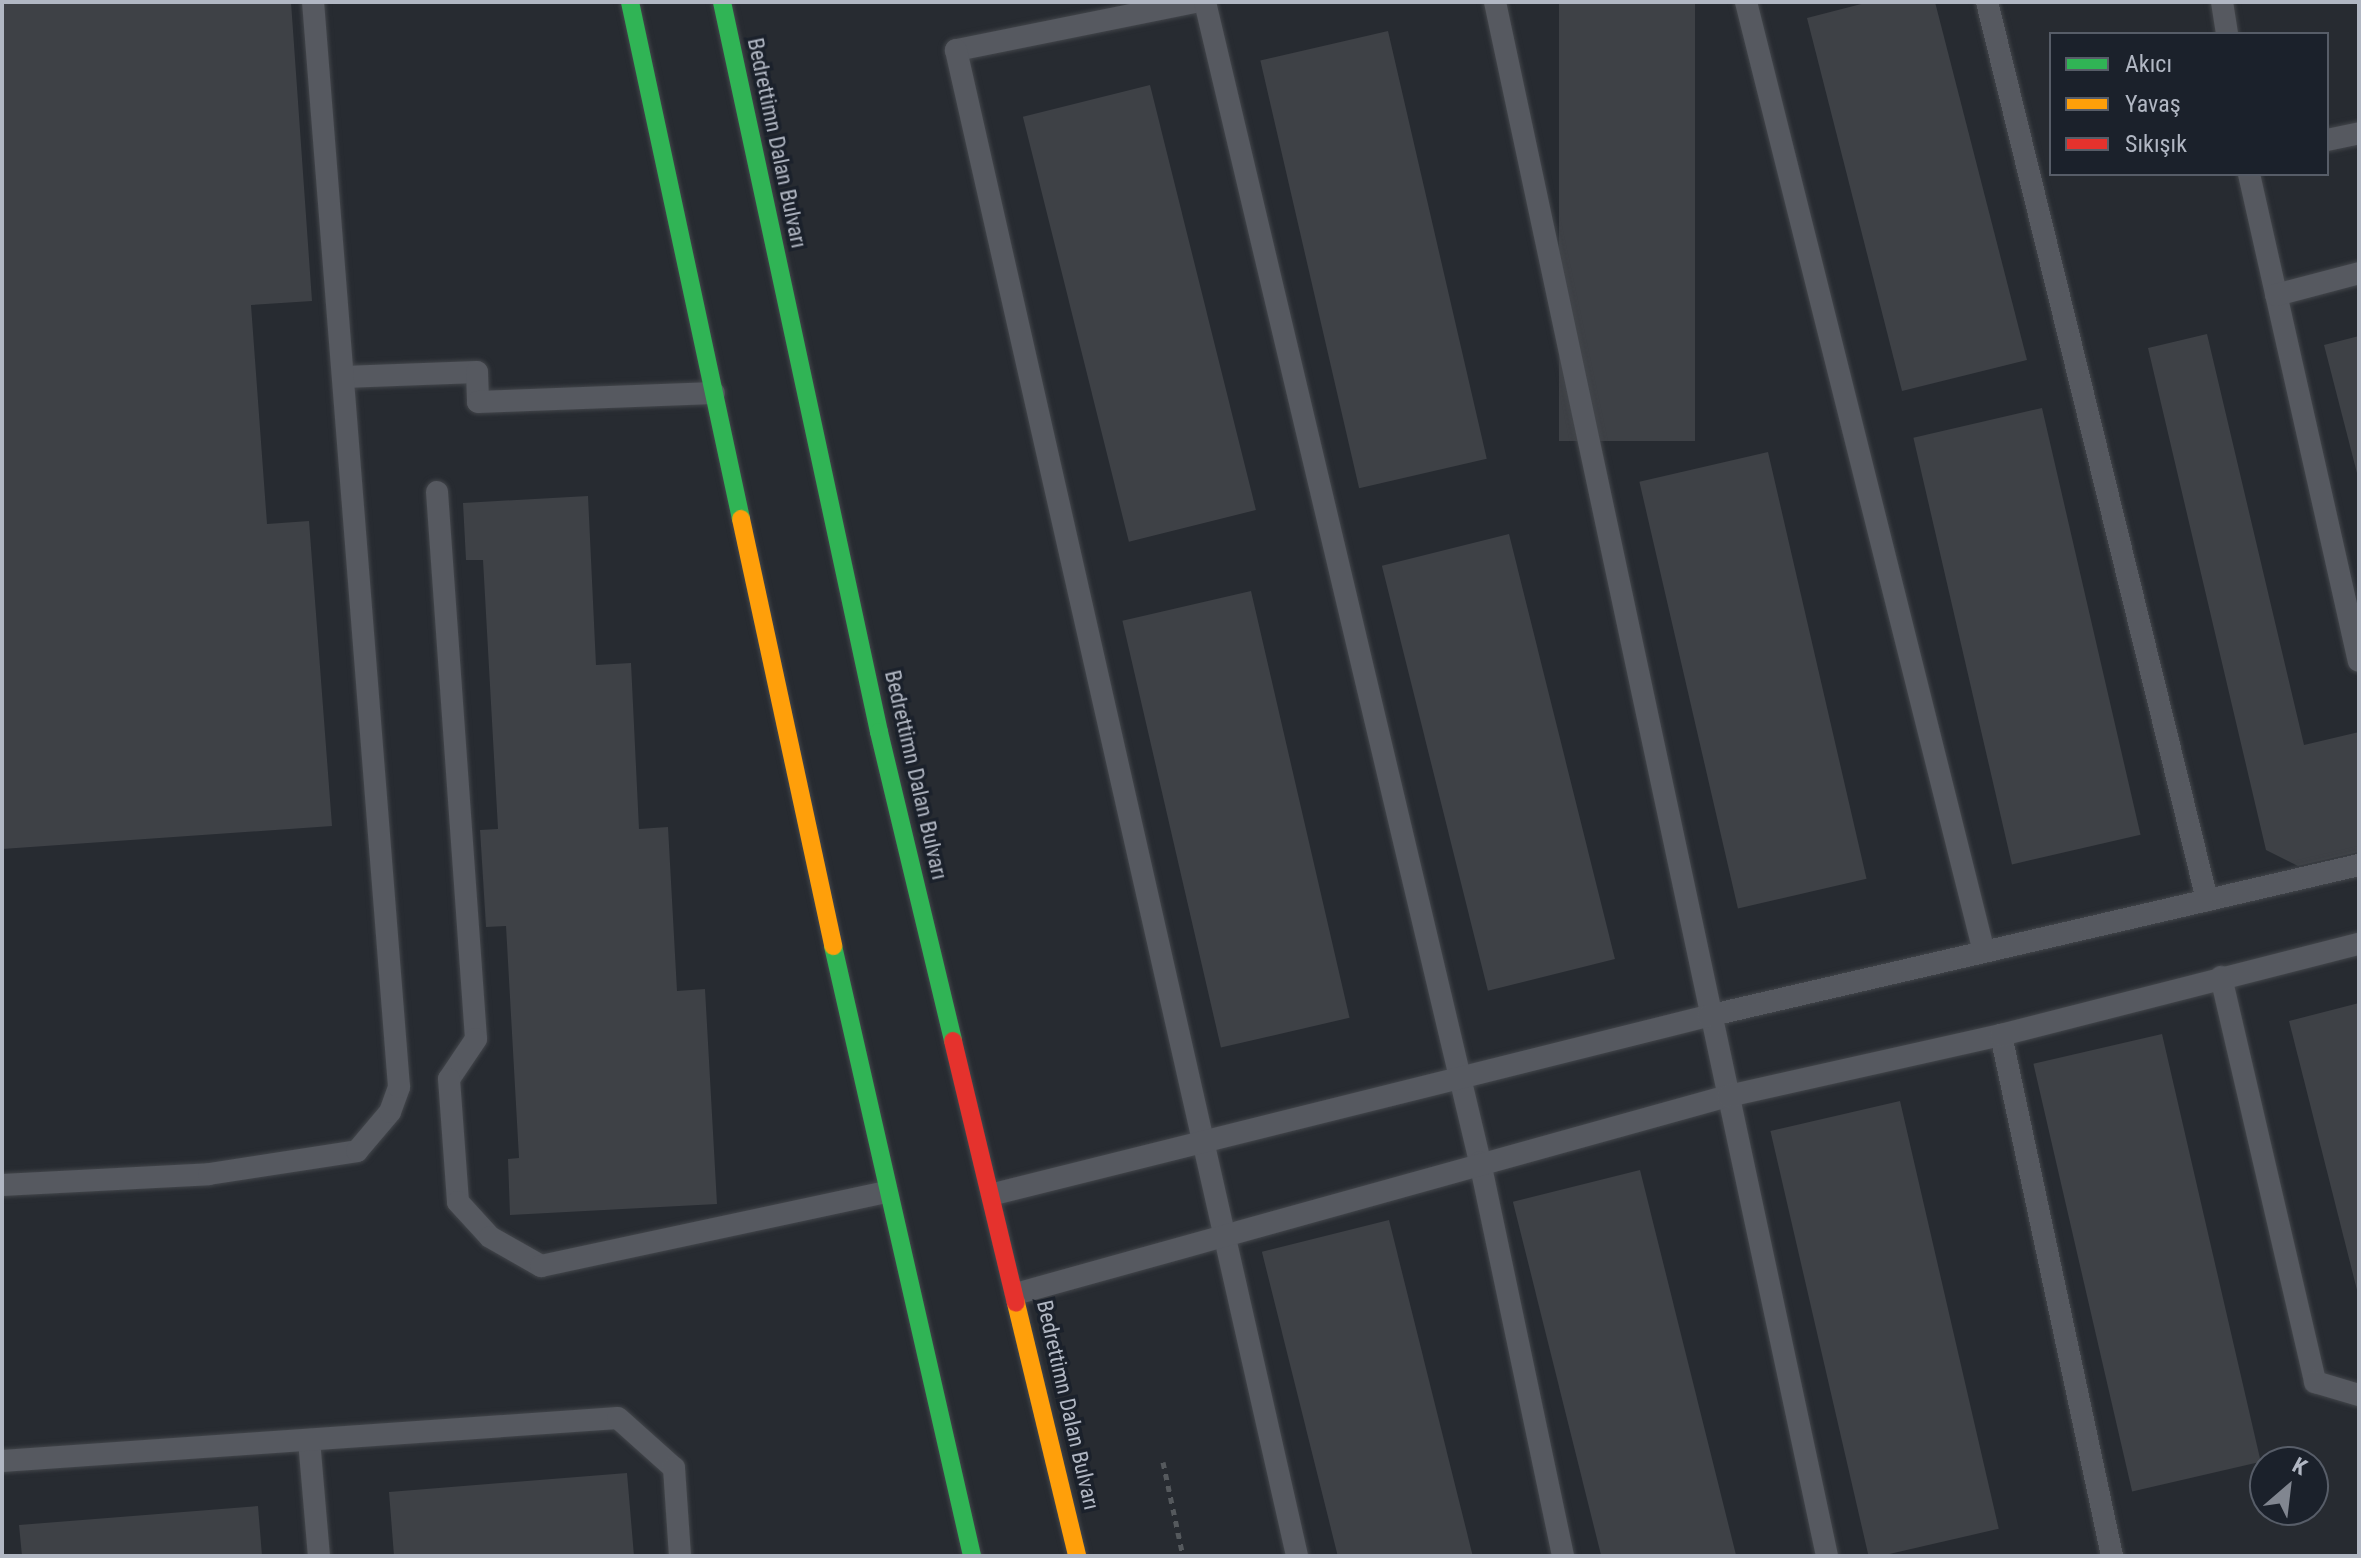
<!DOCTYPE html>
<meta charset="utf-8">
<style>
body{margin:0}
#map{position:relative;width:2361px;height:1558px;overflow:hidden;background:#272b31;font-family:"Roboto Condensed",sans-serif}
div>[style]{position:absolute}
.building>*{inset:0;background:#3e4146;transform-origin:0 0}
.path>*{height:5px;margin-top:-2.5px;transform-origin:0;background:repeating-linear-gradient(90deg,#55595d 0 6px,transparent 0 12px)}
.roads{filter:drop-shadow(0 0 2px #43464b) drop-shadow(0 0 2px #43464b)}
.lane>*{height:22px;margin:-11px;padding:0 11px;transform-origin:11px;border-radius:11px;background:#565960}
.fast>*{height:18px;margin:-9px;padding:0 9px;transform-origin:9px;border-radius:9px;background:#30b455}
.slow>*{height:18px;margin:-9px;padding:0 9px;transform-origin:9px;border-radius:9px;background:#ff9f0a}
.jam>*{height:18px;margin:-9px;padding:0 9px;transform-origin:9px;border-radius:9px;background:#e5322d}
span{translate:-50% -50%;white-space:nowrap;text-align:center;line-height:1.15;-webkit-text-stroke:7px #1b212b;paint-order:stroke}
.street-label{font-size:22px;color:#b1b7c3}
.frame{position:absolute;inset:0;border:4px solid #b1b7c3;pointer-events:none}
.legend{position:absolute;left:2049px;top:32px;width:280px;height:144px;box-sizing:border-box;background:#1b212b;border:2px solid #575d68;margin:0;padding:10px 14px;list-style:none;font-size:24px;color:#b1b7c3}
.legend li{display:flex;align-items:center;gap:16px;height:40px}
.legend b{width:40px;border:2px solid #575d68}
.north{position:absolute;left:2249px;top:1446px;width:80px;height:80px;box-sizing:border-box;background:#1b212b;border:2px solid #575d68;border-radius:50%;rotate:28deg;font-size:22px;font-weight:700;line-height:32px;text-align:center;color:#b1b7c3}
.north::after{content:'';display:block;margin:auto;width:28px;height:36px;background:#818690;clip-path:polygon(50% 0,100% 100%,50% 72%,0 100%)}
</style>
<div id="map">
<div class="building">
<div style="clip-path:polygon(2px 2px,291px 2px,312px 301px,251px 305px,267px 524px,309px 521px,332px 826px,2px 849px)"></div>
<div style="left:1559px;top:2px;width:136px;height:439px"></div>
<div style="clip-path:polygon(1869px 2px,1935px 2px,2027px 360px,1902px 391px,1807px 18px)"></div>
<div style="left:1388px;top:31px;width:439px;height:131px;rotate:77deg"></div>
<div style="left:1150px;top:85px;width:438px;height:131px;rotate:76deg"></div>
<div style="clip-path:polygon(2207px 334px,2304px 745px,2359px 732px,2359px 852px,2298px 866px,2266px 850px,2148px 348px)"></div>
<div style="clip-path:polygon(2359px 336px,2359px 477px,2358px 477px,2324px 345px)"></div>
<div style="left:2042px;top:408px;width:438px;height:132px;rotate:77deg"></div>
<div style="left:1768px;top:452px;width:438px;height:132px;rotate:77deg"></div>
<div style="clip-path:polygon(588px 496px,596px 665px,631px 663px,639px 829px,668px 827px,677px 991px,705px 989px,717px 1204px,510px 1215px,508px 1159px,519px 1158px,506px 926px,486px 927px,480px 830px,498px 829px,483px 560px,466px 560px,463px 503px)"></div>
<div style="left:1509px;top:534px;width:438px;height:131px;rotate:76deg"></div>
<div style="left:1251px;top:591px;width:438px;height:132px;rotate:77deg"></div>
<div style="clip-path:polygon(2359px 1003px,2359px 1294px,2358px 1294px,2289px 1021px)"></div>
<div style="left:2162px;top:1034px;width:439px;height:132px;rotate:77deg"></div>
<div style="left:1900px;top:1101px;width:439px;height:133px;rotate:77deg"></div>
<div style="left:1640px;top:1170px;width:397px;height:131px;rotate:76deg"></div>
<div style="left:1389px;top:1220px;width:346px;height:131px;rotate:76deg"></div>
<div style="clip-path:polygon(627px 1473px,634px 1556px,394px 1556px,389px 1492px)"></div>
<div style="clip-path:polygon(258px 1506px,262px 1556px,22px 1556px,19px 1525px)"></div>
</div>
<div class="path">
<div style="left:1163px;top:1462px;width:96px;rotate:78deg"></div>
</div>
<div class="roads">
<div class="lane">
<div style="left:1195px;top:2px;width:244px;rotate:168.6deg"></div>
<div style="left:956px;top:50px;width:1544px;rotate:77.24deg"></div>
<div style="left:1205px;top:2px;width:1192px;rotate:76.66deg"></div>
<div style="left:1480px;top:1162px;width:403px;rotate:78.1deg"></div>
<div style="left:1495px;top:2px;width:1589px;rotate:77.94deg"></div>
<div style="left:1746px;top:2px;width:979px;rotate:75.94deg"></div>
<div style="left:1987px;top:2px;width:925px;rotate:76.23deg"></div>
<div style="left:2222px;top:2px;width:32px;rotate:81deg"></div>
<div style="left:2327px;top:140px;width:33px;rotate:-12deg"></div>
<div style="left:2249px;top:174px;width:499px;rotate:77.3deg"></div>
<div style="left:2276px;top:295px;width:86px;rotate:-14.8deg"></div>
<div style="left:344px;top:377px;width:133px;rotate:-2.2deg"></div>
<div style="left:477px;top:372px;width:30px;rotate:88deg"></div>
<div style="left:478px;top:402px;width:236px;rotate:-2.2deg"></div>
<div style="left:437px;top:492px;width:548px;rotate:85.92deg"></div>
<div style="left:476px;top:1039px;width:48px;rotate:124deg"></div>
<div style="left:449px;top:1079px;width:123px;rotate:85.8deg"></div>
<div style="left:458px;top:1202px;width:47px;rotate:47.6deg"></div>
<div style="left:490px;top:1237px;width:59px;rotate:29.6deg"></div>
<div style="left:541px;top:1266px;width:353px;rotate:-12.1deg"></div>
<div style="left:2221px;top:977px;width:416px;rotate:76.9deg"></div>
<div style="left:2315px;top:1382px;width:46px;rotate:16.5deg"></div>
<div style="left:2001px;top:1035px;width:533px;rotate:77.97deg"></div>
<div style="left:2px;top:1185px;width:207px;rotate:-3deg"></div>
<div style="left:209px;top:1174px;width:150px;rotate:-8.8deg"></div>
<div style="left:357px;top:1151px;width:51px;rotate:-49.8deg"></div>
<div style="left:390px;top:1112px;width:27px;rotate:-70deg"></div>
<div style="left:399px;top:1087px;width:1088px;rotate:-94.53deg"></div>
<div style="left:994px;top:1194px;width:736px;rotate:-14deg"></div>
<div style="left:1708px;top:1016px;width:668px;rotate:-13.06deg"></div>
<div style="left:1019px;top:1293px;width:736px;rotate:-15.53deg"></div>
<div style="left:1728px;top:1096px;width:280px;rotate:-12.6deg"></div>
<div style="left:2001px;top:1035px;width:369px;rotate:-14.3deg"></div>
<div style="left:309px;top:1440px;width:116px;rotate:85.1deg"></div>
<div style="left:2px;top:1461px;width:617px;rotate:-3.99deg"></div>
<div style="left:618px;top:1418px;width:75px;rotate:41.8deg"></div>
<div style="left:674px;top:1468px;width:88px;rotate:86.1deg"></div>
</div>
<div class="fast">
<div style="left:630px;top:2px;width:529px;rotate:77.88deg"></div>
<div style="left:722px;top:2px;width:747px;rotate:77.86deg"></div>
<div style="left:879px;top:732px;width:318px;rotate:76.5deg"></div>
<div style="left:833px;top:946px;width:626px;rotate:77.16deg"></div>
</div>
<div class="slow">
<div style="left:741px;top:519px;width:437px;rotate:77.8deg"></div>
<div style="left:1016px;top:1303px;width:260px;rotate:76.4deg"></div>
</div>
<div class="jam">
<div style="left:953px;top:1041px;width:269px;rotate:76.5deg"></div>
</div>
</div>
<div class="street-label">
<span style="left:777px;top:143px;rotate:78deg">Bedrettimn Dalan Bulvarı</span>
<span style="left:916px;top:775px;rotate:77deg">Bedrettimn Dalan Bulvarı</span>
<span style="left:1068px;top:1405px;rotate:77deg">Bedrettimn Dalan Bulvarı</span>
</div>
<div class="frame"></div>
<ul class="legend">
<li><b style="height:10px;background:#30b455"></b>Akıcı</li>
<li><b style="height:10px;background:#ff9f0a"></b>Yavaş</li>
<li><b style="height:10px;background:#e5322d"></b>Sıkışık</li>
</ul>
<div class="north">K</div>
</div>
